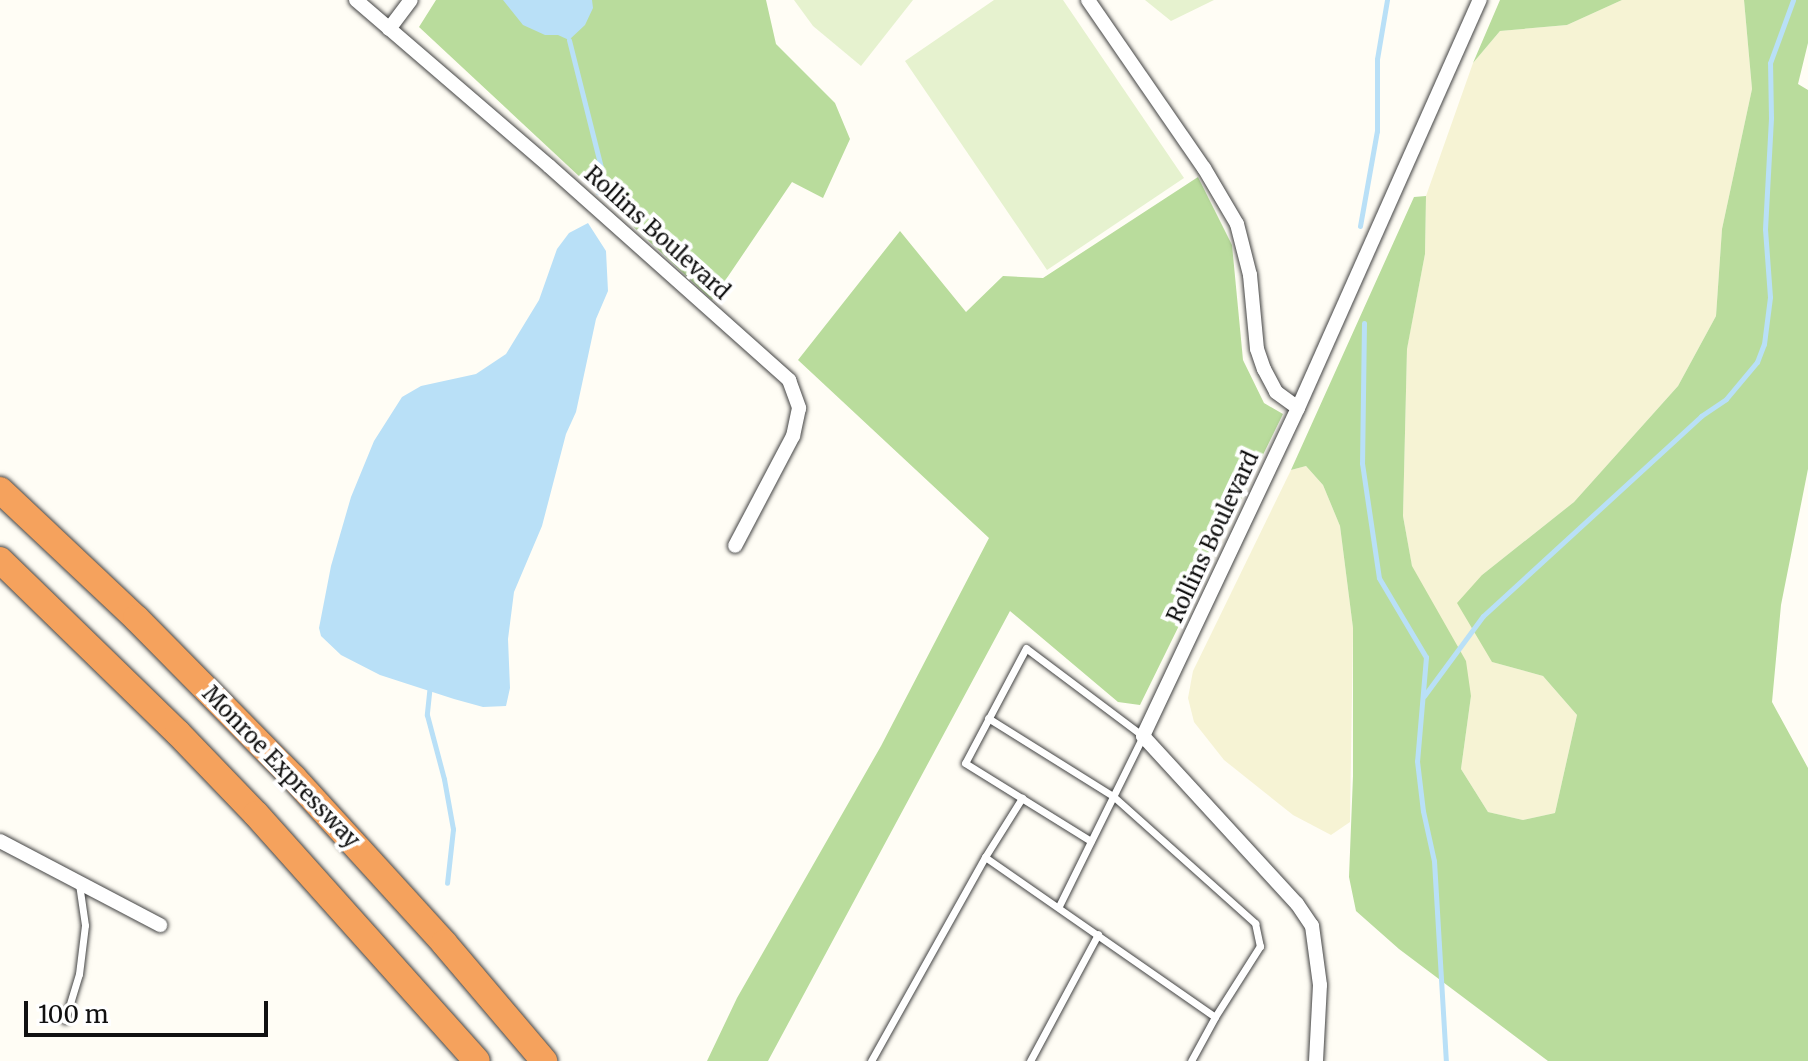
<!DOCTYPE html>
<style>
body{margin:0}
#map{position:relative;width:1808px;height:1061px;overflow:hidden;background:#fffdf5;font-family:Merriweather,serif}
div>[style]{position:absolute}
.farmland>*{inset:0;background:#f6f3d4}
.forest>*{inset:0;background:#b9dc9c}
.pitch>*{inset:0;background:#e6f2cf}
.water>*{inset:0;background:#b9e0f7}
.stream>*{height:5px;margin:-2.5px;padding:0 2.5px;transform-origin:2.5px;border-radius:2.5px;background:#b9e0f7}
.roads{filter:drop-shadow(0 0 2px #444) drop-shadow(0 0 2px #444)}
.lane>*{height:7px;margin:-3.5px;padding:0 3.5px;transform-origin:3.5px;border-radius:3.5px;background:#fff}
.street>*{height:14px;margin:-7px;padding:0 7px;transform-origin:7px;border-radius:7px;background:#fff}
.highway>*{height:26px;margin:-13px;padding:0 13px;transform-origin:13px;border-radius:13px;background:#f5a25d}
span{translate:-50% -50%;white-space:nowrap;text-align:center;line-height:1.15;-webkit-text-stroke:8px #fff;paint-order:stroke}
.street-label{font-size:22px;color:#111}
.scale{position:absolute;left:24px;top:1001px;width:244px;height:36px;box-sizing:border-box;border:4px solid #111;border-top:0;padding-left:10px;font-size:24px;line-height:28px;white-space:nowrap;color:#111;-webkit-text-stroke:6px #fff;paint-order:stroke}
</style>
<div id="map">
<div class="farmland">
<div style="clip-path:polygon(1622px 0,1744px 0,1752px 89px,1722px 229px,1716px 316px,1678px 386px,1574px 502px,1482px 575px,1492px 662px,1543px 676px,1577px 715px,1555px 813px,1523px 820px,1488px 812px,1461px 769px,1471px 696px,1412px 567px,1403px 516px,1407px 348px,1425px 254px,1426px 196px,1473px 63px,1500px 31px,1567px 25px)"></div>
<div style="clip-path:polygon(1306px 466px,1323px 485px,1340px 526px,1353px 628px,1350px 822px,1331px 835px,1293px 815px,1224px 760px,1194px 722px,1188px 698px,1193px 671px,1291px 470px)"></div>
</div>
<div class="forest">
<div style="clip-path:polygon(436px 0,766px 0,776px 44px,835px 103px,850px 139px,823px 198px,792px 182px,712px 300px,419px 27px)"></div>
<div style="clip-path:polygon(1500px 0,1622px 0,1567px 25px,1500px 31px,1473px 63px)"></div>
<div style="clip-path:polygon(1744px 0,1808px 0,1808px 43px,1798px 84px,1808px 90px,1808px 469px,1781px 605px,1772px 702px,1808px 768px,1808px 1061px,1548px 1061px,1399px 949px,1356px 911px,1349px 877px,1353px 776px,1353px 628px,1340px 526px,1323px 485px,1306px 466px,1291px 470px,1414px 197px,1426px 196px,1425px 254px,1407px 349px,1403px 516px,1412px 566px,1466px 661px,1471px 696px,1461px 769px,1488px 812px,1523px 820px,1555px 813px,1577px 715px,1543px 676px,1492px 662px,1457px 603px,1482px 575px,1574px 502px,1678px 386px,1716px 316px,1722px 229px,1752px 89px)"></div>
<div style="clip-path:polygon(1198px 177px,1232px 245px,1243px 360px,1264px 403px,1283px 414px,1140px 705px,1118px 702px,1010px 611px,768px 1061px,707px 1061px,737px 998px,881px 746px,989px 538px,798px 360px,900px 231px,966px 312px,1003px 276px,1043px 278px)"></div>
</div>
<div class="pitch">
<div style="clip-path:polygon(794px 0,913px 0,861px 66px,813px 26px)"></div>
<div style="clip-path:polygon(994px 0,1063px 0,1184px 178px,1047px 270px,905px 61px)"></div>
<div style="clip-path:polygon(1145px 0,1214px 0,1171px 21px)"></div>
</div>
<div class="water">
<div style="clip-path:polygon(503px 0,592px 0,593px 8px,585px 25px,569px 40px,558px 35px,545px 35px,523px 25px)"></div>
<div style="clip-path:polygon(588px 223px,606px 251px,608px 291px,596px 319px,576px 412px,566px 434px,542px 526px,514px 592px,508px 639px,510px 688px,506px 706px,483px 707px,454px 699px,380px 675px,341px 655px,321px 636px,319px 628px,331px 566px,351px 497px,374px 441px,402px 397px,421px 386px,476px 374px,506px 354px,539px 300px,557px 249px,569px 233px)"></div>
</div>
<div class="stream">
<div style="left:569px;top:40px;width:139px;rotate:75.9deg"></div>
<div style="left:603px;top:175px;width:18px;rotate:106deg"></div>
<div style="left:1360px;top:226px;width:97px;rotate:-79.9deg"></div>
<div style="left:1377px;top:131px;width:72px;rotate:-90deg"></div>
<div style="left:1377px;top:59px;width:60px;rotate:-80.4deg"></div>
<div style="left:1364px;top:323px;width:140px;rotate:90.8deg"></div>
<div style="left:1362px;top:463px;width:116px;rotate:81.6deg"></div>
<div style="left:1379px;top:578px;width:92px;rotate:59.3deg"></div>
<div style="left:1426px;top:657px;width:104px;rotate:94.9deg"></div>
<div style="left:1417px;top:761px;width:50px;rotate:83.2deg"></div>
<div style="left:1423px;top:811px;width:51px;rotate:77.6deg"></div>
<div style="left:1434px;top:861px;width:200px;rotate:86.6deg"></div>
<div style="left:430px;top:684px;width:31px;rotate:96deg"></div>
<div style="left:427px;top:715px;width:66px;rotate:75.1deg"></div>
<div style="left:444px;top:779px;width:51px;rotate:79.8deg"></div>
<div style="left:453px;top:829px;width:54px;rotate:96.3deg"></div>
<div style="left:1424px;top:696px;width:99px;rotate:-53.6deg"></div>
<div style="left:1483px;top:616px;width:296px;rotate:-42.5deg"></div>
<div style="left:1701px;top:416px;width:30px;rotate:-34deg"></div>
<div style="left:1726px;top:399px;width:48px;rotate:-50deg"></div>
<div style="left:1757px;top:362px;width:19px;rotate:-69deg"></div>
<div style="left:1764px;top:344px;width:47px;rotate:-82.7deg"></div>
<div style="left:1770px;top:297px;width:68px;rotate:-94.2deg"></div>
<div style="left:1765px;top:229px;width:111px;rotate:-86.9deg"></div>
<div style="left:1771px;top:118px;width:55px;rotate:-91deg"></div>
<div style="left:1770px;top:63px;width:67px;rotate:-69.9deg"></div>
</div>
<div class="roads">
<div class="lane">
<div style="left:988px;top:718px;width:147px;rotate:32deg"></div>
<div style="left:1113px;top:796px;width:191px;rotate:41.8deg"></div>
<div style="left:1255px;top:923px;width:24px;rotate:78deg"></div>
<div style="left:1260px;top:946px;width:84px;rotate:122.4deg"></div>
<div style="left:985px;top:857px;width:70px;rotate:-57.9deg"></div>
<div style="left:1059px;top:906px;width:190px;rotate:-63.7deg"></div>
<div style="left:1143px;top:736px;width:146px;rotate:-143.1deg"></div>
<div style="left:1026px;top:648px;width:130px;rotate:117.9deg"></div>
<div style="left:965px;top:763px;width:148px;rotate:31.8deg"></div>
<div style="left:65px;top:1020px;width:48px;rotate:-73.1deg"></div>
<div style="left:79px;top:974px;width:49px;rotate:-83deg"></div>
<div style="left:85px;top:925px;width:41px;rotate:-98.3deg"></div>
<div style="left:871px;top:1061px;width:234px;rotate:-60.8deg"></div>
<div style="left:985px;top:857px;width:280px;rotate:34.8deg"></div>
<div style="left:1215px;top:1017px;width:50px;rotate:118.6deg"></div>
<div style="left:1030px;top:1061px;width:144px;rotate:-61.8deg"></div>
</div>
<div class="street">
<div style="left:356px;top:0;width:255px;rotate:40.7deg"></div>
<div style="left:549px;top:166px;width:322px;rotate:41.7deg"></div>
<div style="left:789px;top:380px;width:30px;rotate:70deg"></div>
<div style="left:799px;top:408px;width:29px;rotate:102deg"></div>
<div style="left:793px;top:436px;width:124px;rotate:117.8deg"></div>
<div style="left:1088px;top:0;width:204px;rotate:55.4deg"></div>
<div style="left:1204px;top:168px;width:65px;rotate:59.5deg"></div>
<div style="left:1237px;top:224px;width:53px;rotate:75.7deg"></div>
<div style="left:1250px;top:275px;width:74px;rotate:84.6deg"></div>
<div style="left:1257px;top:349px;width:21px;rotate:71deg"></div>
<div style="left:1264px;top:369px;width:26px;rotate:62deg"></div>
<div style="left:1276px;top:392px;width:27px;rotate:36deg"></div>
<div style="left:389px;top:29px;width:36px;rotate:-53deg"></div>
<div style="left:0;top:841px;width:181px;rotate:27.7deg"></div>
<div style="left:1316px;top:1061px;width:76px;rotate:-87deg"></div>
<div style="left:1320px;top:985px;width:60px;rotate:-97.7deg"></div>
<div style="left:1312px;top:926px;width:27px;rotate:-124deg"></div>
<div style="left:1297px;top:904px;width:228px;rotate:-132.5deg"></div>
<div style="left:1143px;top:736px;width:363px;rotate:-64.7deg"></div>
<div style="left:1298px;top:408px;width:447px;rotate:-66deg"></div>
</div>
<div class="highway">
<div style="left:0;top:490px;width:187px;rotate:43.3deg"></div>
<div style="left:136px;top:618px;width:225px;rotate:45.4deg"></div>
<div style="left:294px;top:778px;width:223px;rotate:47.7deg"></div>
<div style="left:444px;top:943px;width:155px;rotate:49.7deg"></div>
<div style="left:0;top:560px;width:248px;rotate:44.2deg"></div>
<div style="left:178px;top:733px;width:112px;rotate:46.1deg"></div>
<div style="left:256px;top:814px;width:331px;rotate:48.2deg"></div>
</div>
</div>
<div class="street-label">
<span style="left:657px;top:233px;rotate:42deg">Rollins Boulevard</span>
<span style="left:1213px;top:537px;rotate:-65deg">Rollins Boulevard</span>
<span style="left:281px;top:767px;rotate:46deg">Monroe Expressway</span>
</div>
<div class="scale">100 m</div>
</div>
